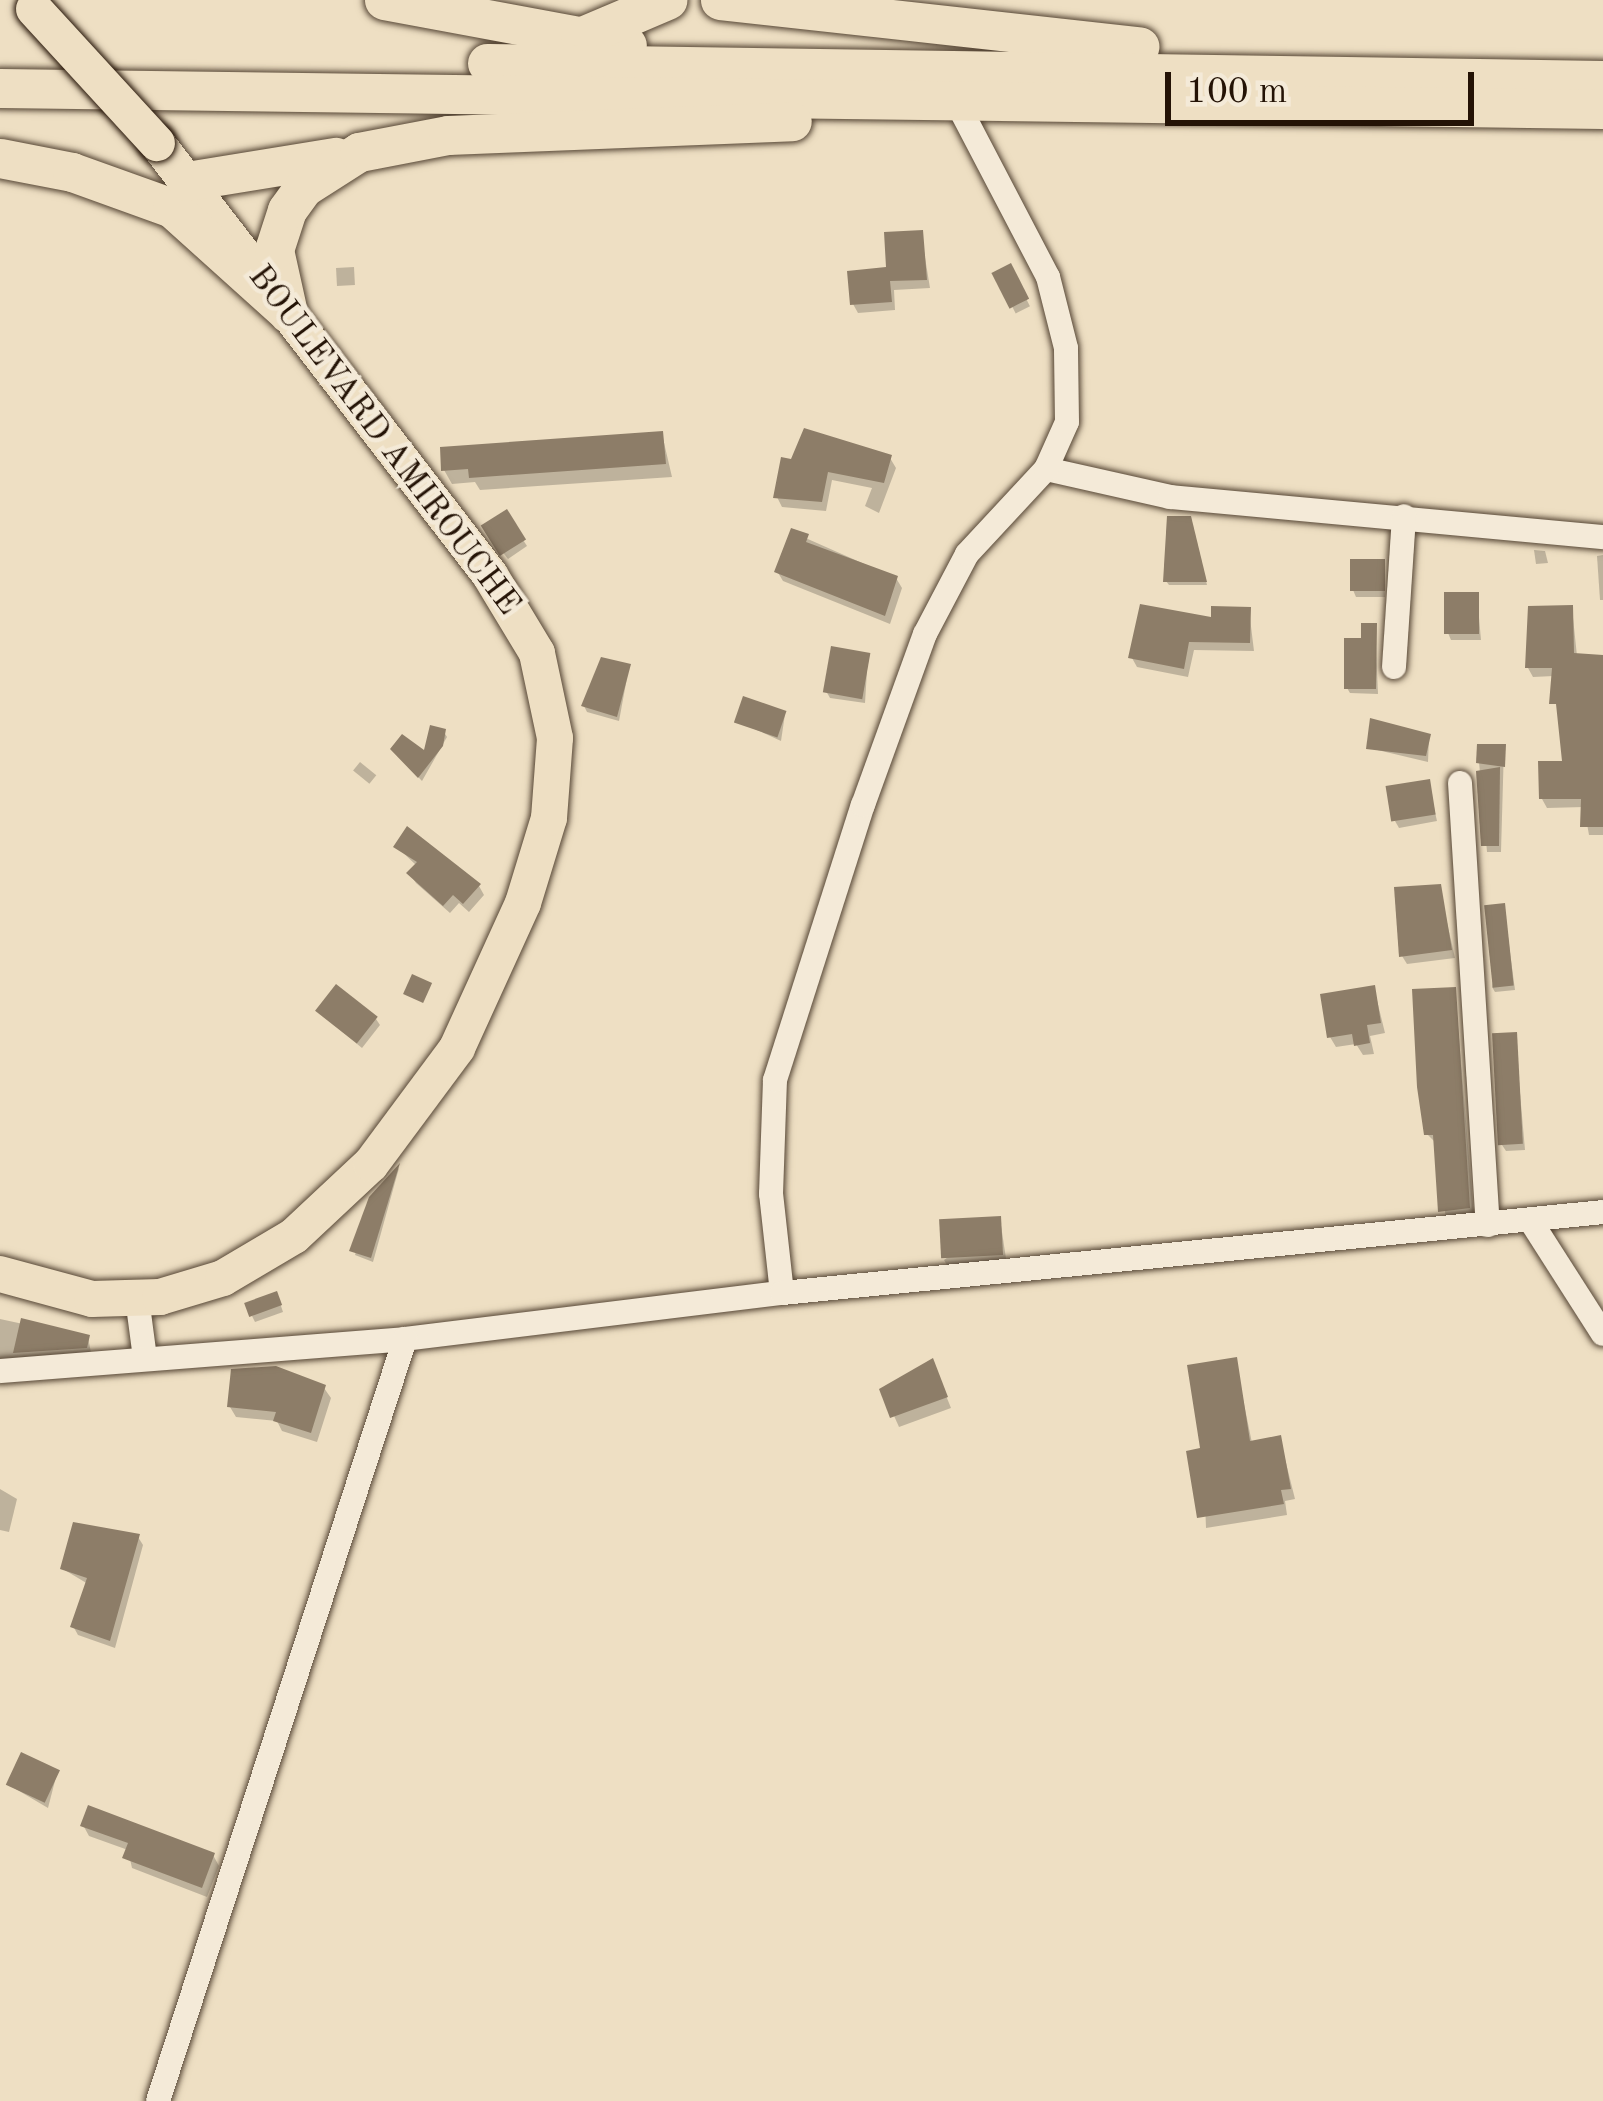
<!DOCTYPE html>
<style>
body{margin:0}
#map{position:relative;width:1603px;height:2101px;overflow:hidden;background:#eedfc3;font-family:"Old Standard TT",serif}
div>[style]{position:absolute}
.shadow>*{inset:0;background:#0003;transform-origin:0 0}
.building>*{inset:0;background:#8d7d68;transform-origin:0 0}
.roads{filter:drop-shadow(0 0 3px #564635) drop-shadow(0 0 3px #564635)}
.minor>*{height:24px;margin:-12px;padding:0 12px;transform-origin:12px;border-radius:12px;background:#f4ead8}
.primary>*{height:36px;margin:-18px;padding:0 18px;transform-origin:18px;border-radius:18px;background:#eedfc3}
.trunk>*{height:39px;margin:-19.5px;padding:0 19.5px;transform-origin:19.5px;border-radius:19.5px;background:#eedfc3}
.bridges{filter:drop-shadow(0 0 3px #241306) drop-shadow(0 0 3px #241306)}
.primary-bridge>*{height:36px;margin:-18px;padding:0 18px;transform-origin:18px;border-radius:18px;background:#eedfc3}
span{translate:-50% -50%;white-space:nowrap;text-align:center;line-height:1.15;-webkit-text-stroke:9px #f4ead8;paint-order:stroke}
.street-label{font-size:33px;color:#241306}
.scale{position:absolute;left:1165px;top:72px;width:309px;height:54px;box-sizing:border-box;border:6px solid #241306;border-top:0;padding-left:15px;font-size:36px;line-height:42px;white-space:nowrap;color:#241306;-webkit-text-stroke:9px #f4ead8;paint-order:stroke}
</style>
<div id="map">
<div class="shadow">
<div style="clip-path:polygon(921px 233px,930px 288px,894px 290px,895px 310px,858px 313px,853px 304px)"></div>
<div style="left:354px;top:267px;width:18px;height:18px;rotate:87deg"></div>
<div style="left:1010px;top:267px;width:44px;height:16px;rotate:63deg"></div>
<div style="clip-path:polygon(662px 434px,672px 477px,480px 490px,475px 482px,452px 484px,444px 470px)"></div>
<div style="clip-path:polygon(890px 458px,896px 468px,879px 513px,865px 506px,872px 488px,832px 480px,826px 511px,782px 507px,777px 497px,793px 462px)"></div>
<div style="clip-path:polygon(506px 514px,527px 546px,508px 559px,488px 533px)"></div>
<div style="clip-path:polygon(1192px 523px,1207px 585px,1169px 585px,1166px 581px)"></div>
<div style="clip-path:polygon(792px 532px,896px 578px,902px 588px,890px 624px,783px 581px,777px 571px)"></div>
<div style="clip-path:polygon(1534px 550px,1545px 551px,1548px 563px,1536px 564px)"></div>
<div style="clip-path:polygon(1603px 555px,1603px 600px,1600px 600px,1597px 556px)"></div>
<div style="clip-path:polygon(1383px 562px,1385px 597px,1356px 597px,1353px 590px)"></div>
<div style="clip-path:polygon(1477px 595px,1481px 640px,1451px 640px,1448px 633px)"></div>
<div style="clip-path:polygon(1572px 608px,1577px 656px,1603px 658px,1603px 835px,1589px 835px,1584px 807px,1547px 808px,1542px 799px,1565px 764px,1554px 676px,1533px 677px,1528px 668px)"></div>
<div style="clip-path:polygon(1249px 610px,1254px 651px,1194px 650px,1188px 677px,1137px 667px,1132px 658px)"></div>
<div style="clip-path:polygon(1375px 626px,1378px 694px,1350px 693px,1347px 688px)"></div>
<div style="clip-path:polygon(868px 655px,865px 703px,830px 698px,826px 691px)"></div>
<div style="clip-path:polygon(629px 667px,619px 721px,587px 712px,584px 706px)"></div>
<div style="clip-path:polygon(785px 714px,781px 741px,737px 721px)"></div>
<div style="clip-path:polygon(444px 732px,447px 737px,422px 781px,397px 755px,426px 756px)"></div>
<div style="clip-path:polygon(1429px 737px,1428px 762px,1369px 748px)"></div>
<div style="clip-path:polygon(1504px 747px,1501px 852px,1487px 852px,1479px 762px)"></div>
<div style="left:360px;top:762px;width:21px;height:11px;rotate:39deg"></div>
<div style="clip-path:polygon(1428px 782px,1437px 821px,1399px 828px,1395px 821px)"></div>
<div style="clip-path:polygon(397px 847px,479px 886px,484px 895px,469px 912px,459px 903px,450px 913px,416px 883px,410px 874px,417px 866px)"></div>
<div style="clip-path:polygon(1439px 887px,1455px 958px,1407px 964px,1402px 956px)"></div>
<div style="clip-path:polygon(1504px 907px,1515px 990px,1495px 992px,1492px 987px)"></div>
<div style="clip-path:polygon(1374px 988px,1385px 1033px,1370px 1036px,1374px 1054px,1363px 1055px,1356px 1044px,1336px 1047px,1330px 1037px)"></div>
<div style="clip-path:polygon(1455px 990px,1474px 1217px,1446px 1219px,1436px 1143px,1427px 1134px)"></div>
<div style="clip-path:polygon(318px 1012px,376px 1019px,380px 1025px,362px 1048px)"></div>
<div style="clip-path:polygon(1515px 1036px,1525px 1150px,1506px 1151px,1502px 1145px)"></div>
<div style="clip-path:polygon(399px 1168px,373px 1262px,355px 1255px,371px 1199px)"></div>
<div style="clip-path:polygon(1000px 1219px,1007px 1265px,950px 1270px,944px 1260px)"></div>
<div style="clip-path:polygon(279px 1300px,283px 1312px,255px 1322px,252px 1316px)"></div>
<div style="clip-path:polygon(0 1319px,88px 1338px,92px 1357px,0 1367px)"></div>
<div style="clip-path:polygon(1235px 1360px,1252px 1443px,1280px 1439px,1295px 1499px,1285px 1501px,1287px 1515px,1206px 1528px,1203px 1451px)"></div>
<div style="clip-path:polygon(932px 1361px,951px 1408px,899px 1427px,883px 1391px)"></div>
<div style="clip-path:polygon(324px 1388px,331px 1398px,317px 1442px,282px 1431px,277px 1421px,236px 1417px,230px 1407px)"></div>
<div style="clip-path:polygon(0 1489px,17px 1499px,9px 1532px,0 1530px)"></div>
<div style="clip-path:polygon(138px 1537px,143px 1545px,115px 1648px,78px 1635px,73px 1626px,88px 1584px,63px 1569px)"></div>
<div style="clip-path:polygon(57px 1773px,48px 1808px,9px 1785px)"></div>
<div style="clip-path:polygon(83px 1825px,213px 1855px,219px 1866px,207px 1897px,132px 1868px,128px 1850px,89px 1836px)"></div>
</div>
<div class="building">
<div style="clip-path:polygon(923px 230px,927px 280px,890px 281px,892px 302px,850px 305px,847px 271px,886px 267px,884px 232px)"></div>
<div style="left:1011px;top:263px;width:40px;height:22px;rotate:63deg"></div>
<div style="clip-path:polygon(804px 428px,892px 455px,884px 483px,828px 472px,822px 502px,773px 498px,781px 457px,791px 459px)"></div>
<div style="clip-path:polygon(663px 431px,666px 464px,469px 478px,468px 469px,441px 471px,440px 447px)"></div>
<div style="left:507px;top:509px;width:36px;height:31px;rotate:58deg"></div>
<div style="clip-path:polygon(1167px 516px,1191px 516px,1207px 582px,1163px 582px)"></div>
<div style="clip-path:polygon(791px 528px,809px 534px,806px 542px,898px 576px,885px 616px,774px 572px)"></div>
<div style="left:1350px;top:559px;width:35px;height:32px"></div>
<div style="left:1444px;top:592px;width:35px;height:42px"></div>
<div style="clip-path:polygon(1140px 604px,1211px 617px,1211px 606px,1251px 607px,1250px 643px,1189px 642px,1184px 669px,1128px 658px)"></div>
<div style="clip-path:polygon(1573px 605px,1574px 653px,1603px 655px,1603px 827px,1580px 827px,1581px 799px,1539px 799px,1538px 761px,1562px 761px,1556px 704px,1549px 704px,1552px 668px,1525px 668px,1528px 606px)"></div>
<div style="clip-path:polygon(1361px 623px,1377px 623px,1376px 689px,1344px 689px,1344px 638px,1361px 638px)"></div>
<div style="left:831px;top:646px;width:40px;height:47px;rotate:10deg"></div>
<div style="clip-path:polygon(601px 657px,631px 664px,617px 717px,581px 706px)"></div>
<div style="left:743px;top:696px;width:46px;height:28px;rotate:19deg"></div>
<div style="clip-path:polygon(1370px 718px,1431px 734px,1426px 756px,1366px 749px)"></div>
<div style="clip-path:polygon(430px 725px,446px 729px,443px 746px,418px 778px,390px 749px,402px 734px,424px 750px)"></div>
<div style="clip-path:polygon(1477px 744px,1506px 744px,1505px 767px,1476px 763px)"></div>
<div style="clip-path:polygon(1500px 767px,1499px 846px,1481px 846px,1476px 771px)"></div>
<div style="left:1430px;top:779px;width:36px;height:45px;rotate:81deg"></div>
<div style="clip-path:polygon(407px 826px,481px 884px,463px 904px,453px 895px,443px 906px,406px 873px,417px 862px,393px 847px)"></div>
<div style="clip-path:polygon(1441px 884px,1452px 950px,1399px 957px,1394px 887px)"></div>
<div style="left:1505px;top:903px;width:83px;height:21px;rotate:84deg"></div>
<div style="left:412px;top:974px;width:22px;height:22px;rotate:24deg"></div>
<div style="left:336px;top:984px;width:53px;height:34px;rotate:38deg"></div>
<div style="clip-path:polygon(1375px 985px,1381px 1023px,1367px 1025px,1370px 1043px,1354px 1046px,1352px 1034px,1327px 1038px,1320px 994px)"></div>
<div style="clip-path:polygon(1456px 987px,1470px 1208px,1438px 1212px,1433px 1135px,1424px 1135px,1417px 1087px,1412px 989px)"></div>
<div style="left:1517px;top:1032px;width:112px;height:25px;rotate:87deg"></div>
<div style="clip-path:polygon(400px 1163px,371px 1258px,349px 1251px,369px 1197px)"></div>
<div style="left:1001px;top:1216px;width:39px;height:62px;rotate:87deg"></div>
<div style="left:277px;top:1291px;width:15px;height:35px;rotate:70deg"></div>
<div style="clip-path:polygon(21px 1318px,90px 1335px,87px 1348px,13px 1353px)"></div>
<div style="clip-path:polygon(1237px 1357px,1250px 1441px,1281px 1435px,1291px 1489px,1281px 1490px,1284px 1504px,1197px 1518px,1186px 1451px,1200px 1448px,1187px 1365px)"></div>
<div style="clip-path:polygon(933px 1358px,948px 1397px,890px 1418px,879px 1389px)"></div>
<div style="clip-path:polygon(276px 1366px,326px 1385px,311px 1433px,273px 1421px,276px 1412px,227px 1407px,231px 1369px)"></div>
<div style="clip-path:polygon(73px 1522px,140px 1534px,110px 1641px,70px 1627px,87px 1578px,60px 1569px)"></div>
<div style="left:21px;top:1752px;width:43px;height:36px;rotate:25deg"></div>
<div style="clip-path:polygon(88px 1805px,215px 1853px,202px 1888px,122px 1858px,128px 1843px,80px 1826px)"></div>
</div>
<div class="roads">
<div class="minor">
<div style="left:1046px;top:469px;width:127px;rotate:12.7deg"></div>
<div style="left:1170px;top:497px;width:435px;rotate:5.3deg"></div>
<div style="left:1394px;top:667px;width:151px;rotate:-86.2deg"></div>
<div style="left:1460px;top:783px;width:443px;rotate:86.4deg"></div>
<div style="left:1530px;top:1220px;width:135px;rotate:57.4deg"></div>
<div style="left:782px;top:1293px;width:100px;rotate:-96.3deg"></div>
<div style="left:771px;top:1194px;width:114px;rotate:-88deg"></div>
<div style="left:775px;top:1080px;width:289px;rotate:-72.3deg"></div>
<div style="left:863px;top:805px;width:182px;rotate:-70.1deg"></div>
<div style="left:925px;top:634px;width:90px;rotate:-62.3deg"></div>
<div style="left:967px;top:554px;width:116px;rotate:-47.1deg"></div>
<div style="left:1046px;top:469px;width:51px;rotate:-65.9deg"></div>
<div style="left:1067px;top:422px;width:74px;rotate:-90.8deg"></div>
<div style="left:1066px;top:348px;width:73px;rotate:-104.2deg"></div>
<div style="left:1048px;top:277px;width:199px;rotate:-117.6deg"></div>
<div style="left:137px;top:1298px;width:61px;rotate:82.4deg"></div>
<div style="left:0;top:1371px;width:406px;rotate:-4.5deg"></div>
<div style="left:405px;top:1339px;width:380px;rotate:-7deg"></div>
<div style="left:782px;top:1293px;width:825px;rotate:-5.63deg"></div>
<div style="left:158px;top:2101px;width:801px;rotate:-72.04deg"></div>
</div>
<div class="primary">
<div style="left:0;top:1274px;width:95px;rotate:15.2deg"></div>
<div style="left:92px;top:1299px;width:68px;rotate:-1.7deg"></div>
<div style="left:160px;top:1297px;width:66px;rotate:-16.8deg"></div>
<div style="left:223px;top:1278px;width:82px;rotate:-30.6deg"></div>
<div style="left:294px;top:1236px;width:105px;rotate:-43.1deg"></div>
<div style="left:371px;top:1164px;width:144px;rotate:-53.4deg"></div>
<div style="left:457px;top:1048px;width:159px;rotate:-65.5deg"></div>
<div style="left:523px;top:903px;width:89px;rotate:-73deg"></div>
<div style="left:549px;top:818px;width:80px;rotate:-85.7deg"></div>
<div style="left:555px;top:738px;width:87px;rotate:-102deg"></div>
<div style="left:537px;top:653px;width:91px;rotate:-121.1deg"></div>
<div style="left:490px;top:575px;width:545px;rotate:-127.63deg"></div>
</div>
<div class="trunk">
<div style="left:384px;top:0;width:247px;rotate:10.5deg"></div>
<div style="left:720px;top:0;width:422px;rotate:6.3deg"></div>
<div style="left:580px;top:37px;width:95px;rotate:-23deg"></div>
<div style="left:487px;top:63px;width:1116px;rotate:0.87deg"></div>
<div style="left:0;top:88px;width:1603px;rotate:0.75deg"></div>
<div style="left:0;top:158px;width:73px;rotate:11deg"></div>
<div style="left:72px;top:172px;width:106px;rotate:19.8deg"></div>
<div style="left:172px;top:208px;width:151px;rotate:42deg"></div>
<div style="left:187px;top:181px;width:151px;rotate:-9.2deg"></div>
<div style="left:288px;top:313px;width:65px;rotate:-102.5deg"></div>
<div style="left:274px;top:250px;width:42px;rotate:-72deg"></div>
<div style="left:287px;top:210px;width:29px;rotate:-54deg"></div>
<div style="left:304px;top:187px;width:65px;rotate:-32.5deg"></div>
<div style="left:359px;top:152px;width:91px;rotate:-10.8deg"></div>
<div style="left:448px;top:135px;width:344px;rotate:-2.3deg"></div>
</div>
</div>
<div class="bridges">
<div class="primary-bridge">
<div style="left:34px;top:9px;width:182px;rotate:47.5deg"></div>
</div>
</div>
<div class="street-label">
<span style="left:383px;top:441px;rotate:53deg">BOULEVARD AMIROUCHE</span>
</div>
<div class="scale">100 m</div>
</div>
